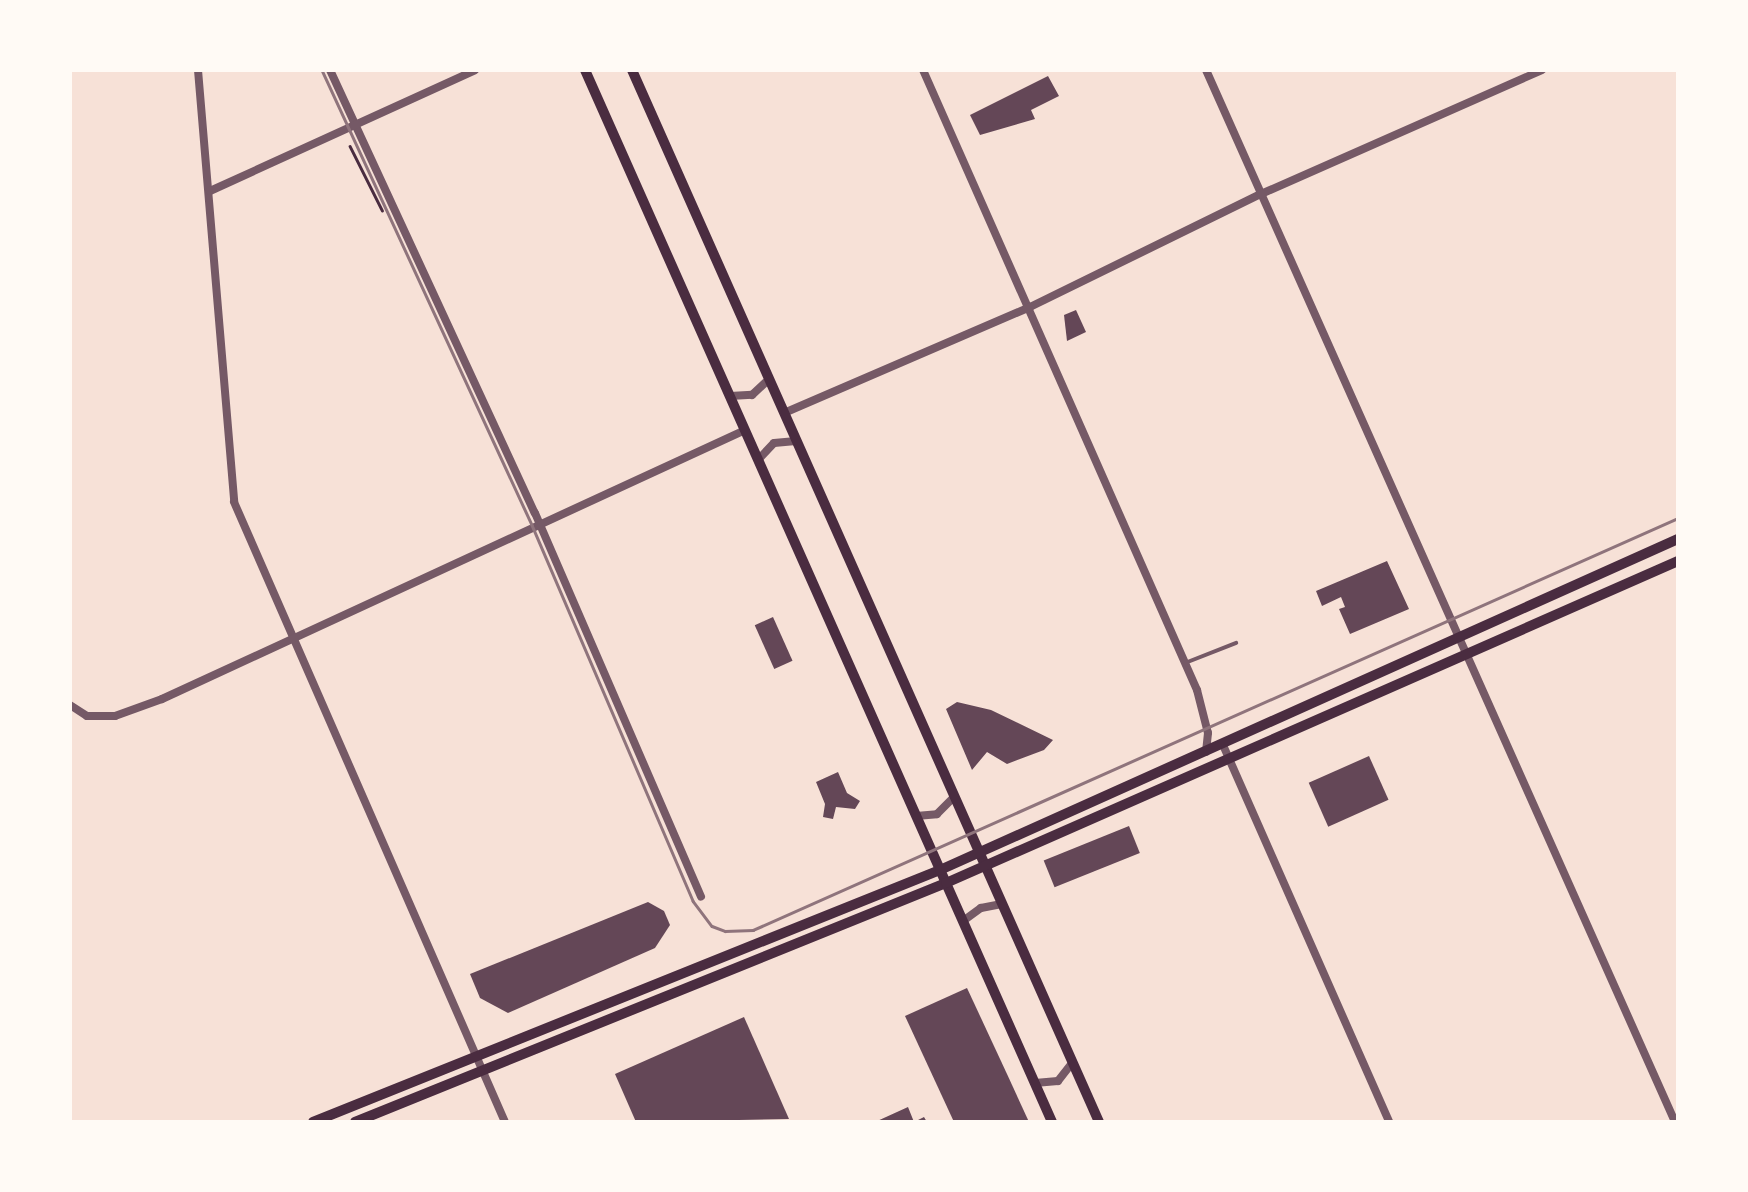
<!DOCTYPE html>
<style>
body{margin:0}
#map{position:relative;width:1748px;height:1192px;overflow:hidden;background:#f7e1d7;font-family:"Sofia Sans Condensed",sans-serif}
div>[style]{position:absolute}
.building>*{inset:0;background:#644757;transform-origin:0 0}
.path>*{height:2.5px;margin:-1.25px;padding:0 1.25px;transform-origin:1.25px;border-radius:1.25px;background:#4a2c40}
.service>*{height:4px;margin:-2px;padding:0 2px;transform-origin:2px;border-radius:2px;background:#755966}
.minor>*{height:8px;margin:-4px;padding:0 4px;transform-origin:4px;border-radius:4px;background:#755966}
.secondary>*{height:10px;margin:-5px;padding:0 5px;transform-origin:5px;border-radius:5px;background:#4a2c40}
.tram>*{height:2.5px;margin:-1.25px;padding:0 1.25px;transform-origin:1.25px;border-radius:1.25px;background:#8f747c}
span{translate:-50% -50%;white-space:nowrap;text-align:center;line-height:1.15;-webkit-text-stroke:9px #fffaf5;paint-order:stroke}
.frame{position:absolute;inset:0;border:72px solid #fffaf5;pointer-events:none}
</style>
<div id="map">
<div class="building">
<div style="clip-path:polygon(1048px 76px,1059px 96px,1031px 110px,1035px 119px,980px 135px,970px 115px)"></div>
<div style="clip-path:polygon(1076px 310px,1086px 332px,1067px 341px,1064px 315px)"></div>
<div style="clip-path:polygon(1387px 561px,1409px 609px,1350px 634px,1339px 609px,1345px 607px,1341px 597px,1322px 606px,1316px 591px)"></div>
<div style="left:773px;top:617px;width:48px;height:20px;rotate:66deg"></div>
<div style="clip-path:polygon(957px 702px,991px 710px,1053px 740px,1044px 750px,1007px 764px,987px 752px,972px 770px,946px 709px)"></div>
<div style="left:1369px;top:756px;width:48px;height:66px;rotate:66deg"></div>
<div style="clip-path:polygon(838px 772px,847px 793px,860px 801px,855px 809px,836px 807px,833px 819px,823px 817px,825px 804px,816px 782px)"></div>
<div style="left:1129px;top:826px;width:29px;height:92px;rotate:68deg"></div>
<div style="clip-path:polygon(648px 902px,664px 911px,670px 925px,655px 948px,508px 1013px,480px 998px,470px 974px)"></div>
<div style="clip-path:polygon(967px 988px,1007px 1074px,1029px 1122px,954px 1122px,905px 1016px)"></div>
<div style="clip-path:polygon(744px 1017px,789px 1119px,636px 1122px,615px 1074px)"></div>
<div style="clip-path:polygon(908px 1107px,914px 1122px,924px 1117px,927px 1122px,875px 1122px)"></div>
</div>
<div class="path">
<div style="left:350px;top:146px;width:72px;rotate:63.4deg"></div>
</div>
<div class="service">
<div style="left:1185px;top:663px;width:55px;rotate:-21.4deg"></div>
</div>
<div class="minor">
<div style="left:198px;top:70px;width:433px;rotate:85.2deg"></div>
<div style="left:234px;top:502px;width:677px;rotate:66.39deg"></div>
<div style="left:330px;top:70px;width:488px;rotate:65.2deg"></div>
<div style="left:535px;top:513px;width:418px;rotate:66.6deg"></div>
<div style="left:923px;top:70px;width:678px;rotate:66.16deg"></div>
<div style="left:1197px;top:690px;width:44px;rotate:75.7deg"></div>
<div style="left:1208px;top:733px;width:19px;rotate:96deg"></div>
<div style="left:1206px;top:70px;width:1152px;rotate:65.97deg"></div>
<div style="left:210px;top:191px;width:291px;rotate:-24.5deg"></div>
<div style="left:730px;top:396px;width:22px;rotate:-3deg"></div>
<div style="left:752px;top:395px;width:23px;rotate:-43deg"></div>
<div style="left:784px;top:413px;width:268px;rotate:-23.3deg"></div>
<div style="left:1030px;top:307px;width:257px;rotate:-26.1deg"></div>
<div style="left:1261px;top:194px;width:307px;rotate:-23.8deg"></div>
<div style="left:758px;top:460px;width:23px;rotate:-47deg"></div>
<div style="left:774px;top:443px;width:22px;rotate:-5deg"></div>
<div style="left:70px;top:705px;width:20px;rotate:33deg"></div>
<div style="left:87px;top:716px;width:28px"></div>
<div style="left:115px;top:716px;width:50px;rotate:-19.9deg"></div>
<div style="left:162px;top:699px;width:642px;rotate:-24.77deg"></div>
<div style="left:1223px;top:745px;width:412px;rotate:66.2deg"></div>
<div style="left:916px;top:816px;width:21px;rotate:-5deg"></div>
<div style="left:937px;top:814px;width:24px;rotate:-45deg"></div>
<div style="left:963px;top:921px;width:22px;rotate:-36deg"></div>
<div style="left:981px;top:908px;width:21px;rotate:-11deg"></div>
<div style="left:1035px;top:1083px;width:23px;rotate:-5deg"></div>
<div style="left:1058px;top:1081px;width:23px;rotate:-52deg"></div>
</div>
<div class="secondary">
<div style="left:585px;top:70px;width:1151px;rotate:66.06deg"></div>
<div style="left:632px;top:70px;width:1151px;rotate:66.06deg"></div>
<div style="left:313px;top:1122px;width:676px;rotate:-21.9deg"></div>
<div style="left:940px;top:870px;width:809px;rotate:-24.16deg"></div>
<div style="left:355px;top:1122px;width:637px;rotate:-22.02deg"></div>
<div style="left:946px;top:883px;width:800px;rotate:-23.74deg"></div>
</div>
<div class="tram">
<div style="left:322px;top:70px;width:501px;rotate:65.22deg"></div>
<div style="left:532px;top:525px;width:409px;rotate:66.8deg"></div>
<div style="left:693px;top:901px;width:31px;rotate:53deg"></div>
<div style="left:712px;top:926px;width:14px;rotate:21deg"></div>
<div style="left:725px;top:931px;width:28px;rotate:-2deg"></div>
<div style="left:753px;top:930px;width:1013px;rotate:-24.01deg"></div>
</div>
<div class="frame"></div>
</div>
